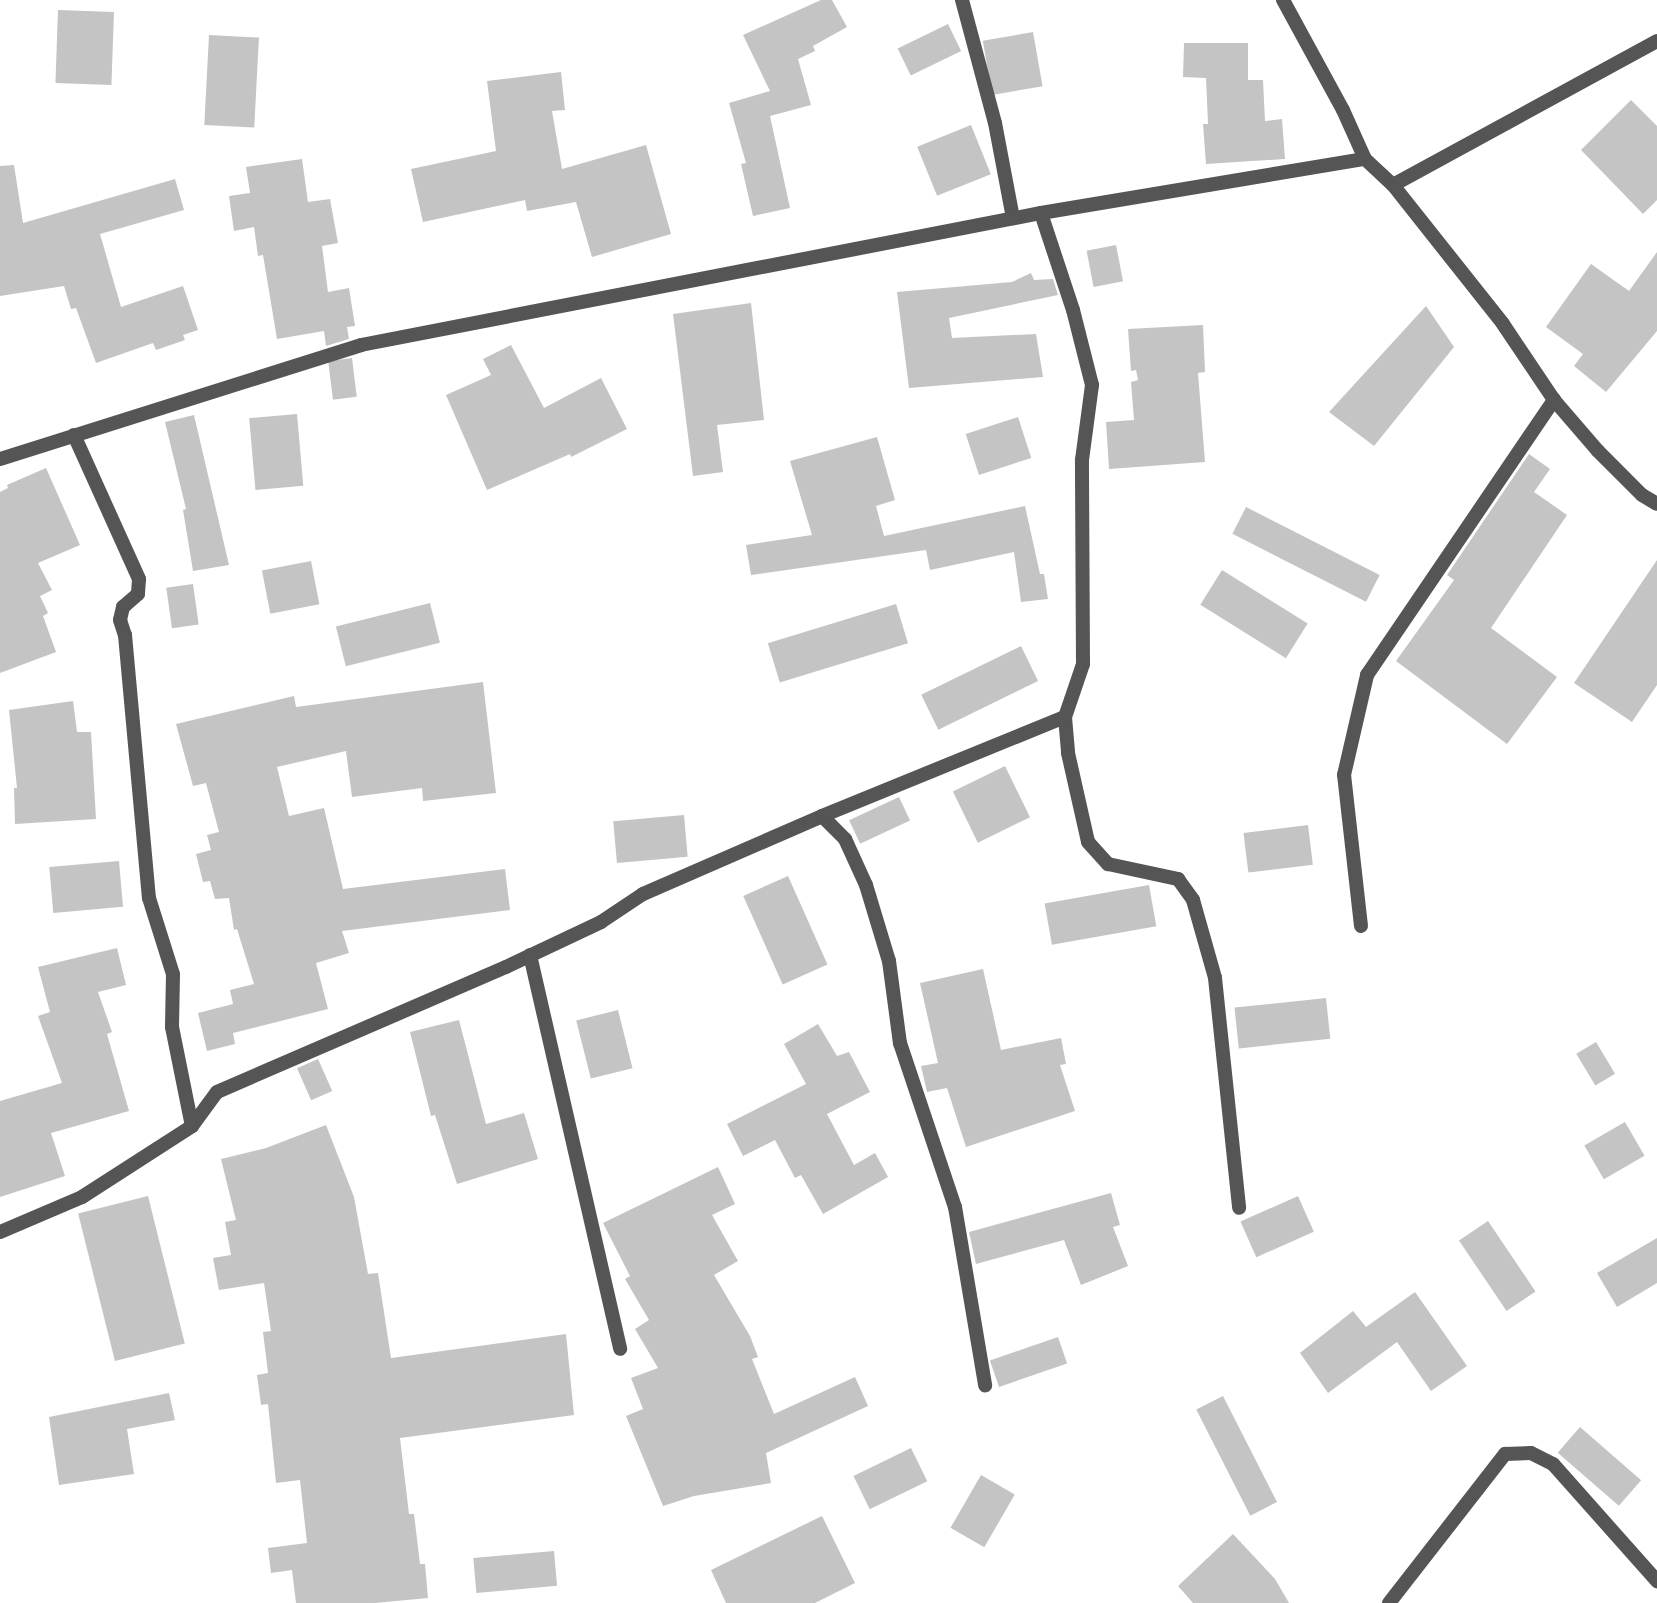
<!DOCTYPE html>
<style>
body{margin:0}
#map{position:relative;width:1657px;height:1603px;overflow:hidden;background:#fff;font-family:"Titillium Web",sans-serif}
div>[style]{position:absolute}
.building>*{inset:0;background:#c4c4c4;transform-origin:0 0}
.minor>*{height:14px;margin:-7px;padding:0 7px;transform-origin:7px;border-radius:7px;background:#555}
span{translate:-50% -50%;white-space:nowrap;text-align:center;line-height:1.15;-webkit-text-stroke:7px #fff;paint-order:stroke}
</style>
<div id="map">
<div class="building">
<div style="clip-path:polygon(821px 0,832px 0,847px 27px,813px 46px,815px 51px,798px 59px,811px 105px,770px 116px,790px 208px,753px 216px,741px 164px,746px 163px,729px 103px,770px 91px,743px 35px)"></div>
<div style="left:58px;top:10px;width:56px;height:73px;rotate:2deg"></div>
<div style="left:948px;top:24px;width:30px;height:56px;rotate:64deg"></div>
<div style="left:1033px;top:32px;width:55px;height:51px;rotate:80deg"></div>
<div style="left:209px;top:35px;width:50px;height:90px;rotate:3deg"></div>
<div style="clip-path:polygon(1184px 43px,1248px 43px,1248px 80px,1263px 80px,1265px 121px,1282px 119px,1285px 159px,1206px 164px,1203px 124px,1208px 124px,1206px 78px,1183px 77px)"></div>
<div style="clip-path:polygon(561px 72px,565px 110px,552px 111px,562px 169px,646px 145px,671px 234px,592px 257px,576px 202px,527px 211px,525px 200px,423px 222px,411px 169px,496px 151px,487px 81px)"></div>
<div style="clip-path:polygon(1631px 100px,1657px 126px,1657px 200px,1643px 214px,1581px 150px)"></div>
<div style="left:971px;top:125px;width:53px;height:58px;rotate:68deg"></div>
<div style="clip-path:polygon(302px 159px,308px 202px,330px 199px,338px 243px,322px 246px,328px 292px,349px 288px,355px 326px,347px 327px,349px 339px,326px 346px,324px 331px,277px 339px,263px 255px,258px 256px,254px 227px,234px 231px,229px 196px,250px 193px,246px 167px)"></div>
<div style="clip-path:polygon(14px 165px,23px 223px,175px 179px,184px 210px,100px 234px,121px 307px,183px 286px,198px 330px,183px 335px,185px 340px,156px 350px,153px 343px,96px 363px,76px 308px,71px 309px,64px 286px,0 296px,0 166px)"></div>
<div style="left:1116px;top:245px;width:37px;height:30px;rotate:79deg"></div>
<div style="clip-path:polygon(1657px 252px,1657px 331px,1606px 392px,1574px 366px,1583px 354px,1546px 327px,1591px 264px,1629px 291px)"></div>
<div style="clip-path:polygon(1031px 273px,1034px 280px,1053px 279px,1058px 295px,949px 318px,952px 338px,1036px 334px,1043px 377px,909px 388px,897px 292px,1012px 282px)"></div>
<div style="clip-path:polygon(751px 303px,764px 420px,717px 425px,723px 472px,693px 476px,673px 314px)"></div>
<div style="clip-path:polygon(1426px 306px,1454px 347px,1374px 446px,1329px 412px)"></div>
<div style="clip-path:polygon(1203px 325px,1205px 372px,1198px 373px,1205px 462px,1109px 469px,1106px 422px,1134px 420px,1131px 382px,1138px 380px,1136px 370px,1131px 371px,1128px 329px)"></div>
<div style="clip-path:polygon(511px 345px,544px 408px,601px 378px,627px 429px,571px 457px,570px 454px,487px 490px,446px 395px,491px 375px,483px 359px)"></div>
<div style="left:352px;top:358px;width:39px;height:24px;rotate:83deg"></div>
<div style="left:297px;top:414px;width:72px;height:48px;rotate:85deg"></div>
<div style="clip-path:polygon(194px 415px,229px 565px,193px 571px,183px 510px,186px 509px,165px 422px)"></div>
<div style="left:1018px;top:417px;width:43px;height:55px;rotate:72deg"></div>
<div style="clip-path:polygon(877px 437px,895px 500px,876px 506px,884px 536px,1025px 506px,1040px 574px,1044px 574px,1048px 599px,1021px 602px,1014px 552px,930px 570px,926px 550px,751px 575px,746px 545px,812px 535px,790px 461px)"></div>
<div style="clip-path:polygon(1529px 454px,1550px 469px,1534px 492px,1567px 515px,1491px 628px,1557px 677px,1507px 744px,1396px 661px,1454px 580px,1447px 575px)"></div>
<div style="clip-path:polygon(46px 468px,80px 545px,38px 563px,52px 590px,40px 596px,48px 613px,43px 616px,56px 652px,0 673px,0 492px,8px 488px,7px 485px)"></div>
<div style="left:1246px;top:507px;width:150px;height:30px;rotate:27deg"></div>
<div style="clip-path:polygon(1657px 560px,1657px 685px,1632px 722px,1574px 683px)"></div>
<div style="left:311px;top:561px;width:44px;height:50px;rotate:79deg"></div>
<div style="left:1222px;top:570px;width:101px;height:41px;rotate:32deg"></div>
<div style="left:193px;top:584px;width:41px;height:27px;rotate:82deg"></div>
<div style="left:430px;top:603px;width:41px;height:97px;rotate:76deg"></div>
<div style="left:896px;top:604px;width:41px;height:134px;rotate:73deg"></div>
<div style="left:1021px;top:646px;width:39px;height:111px;rotate:64deg"></div>
<div style="clip-path:polygon(483px 682px,496px 793px,423px 801px,422px 788px,352px 797px,346px 751px,277px 767px,289px 816px,324px 808px,343px 889px,505px 869px,510px 910px,342px 931px,349px 953px,316px 963px,328px 1009px,233px 1033px,235px 1044px,207px 1051px,198px 1013px,233px 1004px,230px 990px,254px 984px,237px 929px,234px 930px,229px 898px,215px 899px,210px 881px,203px 882px,196px 854px,211px 850px,207px 835px,219px 832px,206px 783px,193px 786px,176px 724px,294px 696px,296px 707px)"></div>
<div style="clip-path:polygon(73px 701px,77px 732px,91px 732px,96px 819px,15px 824px,14px 788px,17px 788px,9px 710px)"></div>
<div style="left:1005px;top:766px;width:57px;height:58px;rotate:64deg"></div>
<div style="left:899px;top:797px;width:26px;height:55px;rotate:65deg"></div>
<div style="left:684px;top:815px;width:42px;height:71px;rotate:85deg"></div>
<div style="left:1308px;top:825px;width:40px;height:65px;rotate:83deg"></div>
<div style="left:119px;top:861px;width:46px;height:70px;rotate:85deg"></div>
<div style="left:788px;top:876px;width:97px;height:49px;rotate:66deg"></div>
<div style="left:1149px;top:885px;width:42px;height:106px;rotate:80deg"></div>
<div style="clip-path:polygon(117px 948px,126px 985px,98px 992px,112px 1032px,107px 1034px,129px 1111px,51px 1133px,65px 1176px,0 1197px,0 1101px,62px 1083px,38px 1016px,50px 1012px,38px 967px)"></div>
<div style="clip-path:polygon(983px 969px,1001px 1050px,1061px 1038px,1066px 1064px,1060px 1065px,1075px 1111px,966px 1147px,947px 1088px,927px 1092px,921px 1066px,938px 1063px,920px 983px)"></div>
<div style="left:1326px;top:998px;width:41px;height:92px;rotate:84deg"></div>
<div style="left:618px;top:1010px;width:60px;height:43px;rotate:76deg"></div>
<div style="clip-path:polygon(459px 1020px,486px 1124px,524px 1113px,538px 1159px,457px 1184px,435px 1115px,431px 1116px,410px 1032px)"></div>
<div style="clip-path:polygon(818px 1024px,837px 1056px,849px 1052px,870px 1092px,827px 1114px,854px 1165px,875px 1153px,888px 1177px,823px 1214px,801px 1175px,795px 1178px,775px 1140px,743px 1156px,727px 1124px,806px 1084px,784px 1044px)"></div>
<div style="left:1596px;top:1042px;width:37px;height:23px;rotate:59deg"></div>
<div style="left:318px;top:1059px;width:35px;height:23px;rotate:66deg"></div>
<div style="left:1625px;top:1122px;width:39px;height:47px;rotate:60deg"></div>
<div style="clip-path:polygon(326px 1125px,354px 1197px,368px 1274px,378px 1273px,391px 1358px,566px 1334px,574px 1415px,400px 1438px,409px 1514px,414px 1514px,420px 1564px,425px 1564px,428px 1598px,375px 1603px,296px 1603px,292px 1570px,271px 1573px,268px 1548px,307px 1543px,300px 1480px,276px 1483px,268px 1404px,261px 1405px,257px 1375px,268px 1373px,263px 1332px,271px 1331px,264px 1283px,219px 1290px,213px 1258px,231px 1255px,225px 1222px,236px 1220px,221px 1159px,266px 1148px)"></div>
<div style="clip-path:polygon(718px 1167px,735px 1204px,712px 1215px,738px 1261px,714px 1275px,750px 1336px,758px 1357px,752px 1359px,774px 1414px,855px 1377px,868px 1406px,766px 1453px,771px 1483px,694px 1496px,663px 1506px,626px 1416px,643px 1409px,631px 1378px,658px 1368px,635px 1329px,649px 1320px,625px 1279px,630px 1276px,603px 1223px)"></div>
<div style="clip-path:polygon(1111px 1193px,1120px 1225px,1113px 1227px,1128px 1266px,1081px 1285px,1064px 1240px,976px 1264px,969px 1232px)"></div>
<div style="left:148px;top:1196px;width:152px;height:72px;rotate:76deg"></div>
<div style="left:1298px;top:1196px;width:39px;height:63px;rotate:66deg"></div>
<div style="left:1488px;top:1221px;width:85px;height:35px;rotate:56deg"></div>
<div style="clip-path:polygon(1657px 1238px,1657px 1283px,1617px 1307px,1597px 1273px)"></div>
<div style="clip-path:polygon(1415px 1292px,1467px 1366px,1431px 1391px,1397px 1342px,1328px 1393px,1300px 1353px,1353px 1311px,1366px 1327px)"></div>
<div style="left:1058px;top:1337px;width:28px;height:72px;rotate:71deg"></div>
<div style="clip-path:polygon(169px 1393px,175px 1420px,127px 1429px,134px 1474px,59px 1485px,49px 1417px)"></div>
<div style="left:1223px;top:1396px;width:119px;height:30px;rotate:63deg"></div>
<div style="left:1580px;top:1427px;width:81px;height:34px;rotate:41deg"></div>
<div style="left:911px;top:1448px;width:37px;height:64px;rotate:64deg"></div>
<div style="left:981px;top:1475px;width:39px;height:61px;rotate:30deg"></div>
<div style="clip-path:polygon(822px 1516px,855px 1583px,815px 1603px,726px 1603px,711px 1570px)"></div>
<div style="clip-path:polygon(1233px 1534px,1275px 1579px,1289px 1603px,1193px 1603px,1178px 1586px)"></div>
<div style="left:554px;top:1551px;width:35px;height:81px;rotate:85deg"></div>
</div>
<div class="minor">
<div style="left:962px;top:0;width:127px;rotate:75deg"></div>
<div style="left:995px;top:123px;width:97px;rotate:79.3deg"></div>
<div style="left:1283px;top:0;width:125px;rotate:61.4deg"></div>
<div style="left:1343px;top:110px;width:54px;rotate:65.8deg"></div>
<div style="left:1365px;top:159px;width:38px;rotate:43deg"></div>
<div style="left:1393px;top:185px;width:177px;rotate:51.6deg"></div>
<div style="left:1503px;top:324px;width:92px;rotate:56.1deg"></div>
<div style="left:1554px;top:400px;width:67px;rotate:49.2deg"></div>
<div style="left:1598px;top:451px;width:62px;rotate:45deg"></div>
<div style="left:1642px;top:495px;width:17px;rotate:31deg"></div>
<div style="left:1393px;top:185px;width:301px;rotate:-28.6deg"></div>
<div style="left:74px;top:435px;width:158px;rotate:65.7deg"></div>
<div style="left:139px;top:579px;width:15px;rotate:94deg"></div>
<div style="left:138px;top:594px;width:20px;rotate:139deg"></div>
<div style="left:123px;top:607px;width:13px;rotate:103deg"></div>
<div style="left:120px;top:620px;width:16px;rotate:72deg"></div>
<div style="left:125px;top:635px;width:264px;rotate:84.8deg"></div>
<div style="left:149px;top:898px;width:80px;rotate:72.5deg"></div>
<div style="left:173px;top:974px;width:53px;rotate:91.1deg"></div>
<div style="left:172px;top:1027px;width:101px;rotate:78.6deg"></div>
<div style="left:0;top:459px;width:379px;rotate:-17.5deg"></div>
<div style="left:361px;top:345px;width:693px;rotate:-10.99deg"></div>
<div style="left:1041px;top:213px;width:328px;rotate:-9.5deg"></div>
<div style="left:1065px;top:717px;width:36px;rotate:85deg"></div>
<div style="left:1068px;top:753px;width:91px;rotate:77.3deg"></div>
<div style="left:1088px;top:842px;width:30px;rotate:48deg"></div>
<div style="left:1108px;top:864px;width:72px;rotate:12.1deg"></div>
<div style="left:1178px;top:879px;width:26px;rotate:54deg"></div>
<div style="left:1193px;top:900px;width:81px;rotate:74.2deg"></div>
<div style="left:1215px;top:978px;width:231px;rotate:84deg"></div>
<div style="left:822px;top:816px;width:33px;rotate:45deg"></div>
<div style="left:845px;top:839px;width:51px;rotate:65.5deg"></div>
<div style="left:866px;top:885px;width:79px;rotate:73.2deg"></div>
<div style="left:889px;top:961px;width:83px;rotate:82.4deg"></div>
<div style="left:900px;top:1043px;width:173px;rotate:71.5deg"></div>
<div style="left:955px;top:1207px;width:181px;rotate:80.4deg"></div>
<div style="left:1361px;top:926px;width:152px;rotate:-96.4deg"></div>
<div style="left:1344px;top:775px;width:103px;rotate:-77deg"></div>
<div style="left:1367px;top:675px;width:333px;rotate:-55.8deg"></div>
<div style="left:530px;top:955px;width:404px;rotate:77.1deg"></div>
<div style="left:0;top:1232px;width:89px;rotate:-23.1deg"></div>
<div style="left:82px;top:1197px;width:131px;rotate:-32.8deg"></div>
<div style="left:192px;top:1126px;width:42px;rotate:-53.7deg"></div>
<div style="left:217px;top:1092px;width:315px;rotate:-23.4deg"></div>
<div style="left:506px;top:967px;width:105px;rotate:-25.3deg"></div>
<div style="left:601px;top:922px;width:50px;rotate:-33.7deg"></div>
<div style="left:643px;top:894px;width:195px;rotate:-23.5deg"></div>
<div style="left:822px;top:816px;width:262px;rotate:-22.2deg"></div>
<div style="left:1065px;top:717px;width:56px;rotate:-71.2deg"></div>
<div style="left:1083px;top:664px;width:204px;rotate:-90.3deg"></div>
<div style="left:1082px;top:460px;width:76px;rotate:-82.4deg"></div>
<div style="left:1092px;top:385px;width:77px;rotate:-104.2deg"></div>
<div style="left:1073px;top:310px;width:102px;rotate:-108.3deg"></div>
<div style="left:1389px;top:1603px;width:189px;rotate:-52.1deg"></div>
<div style="left:1505px;top:1454px;width:26px;rotate:-2deg"></div>
<div style="left:1531px;top:1453px;width:25px;rotate:27deg"></div>
<div style="left:1553px;top:1464px;width:157px;rotate:48.4deg"></div>
</div>
</div>
